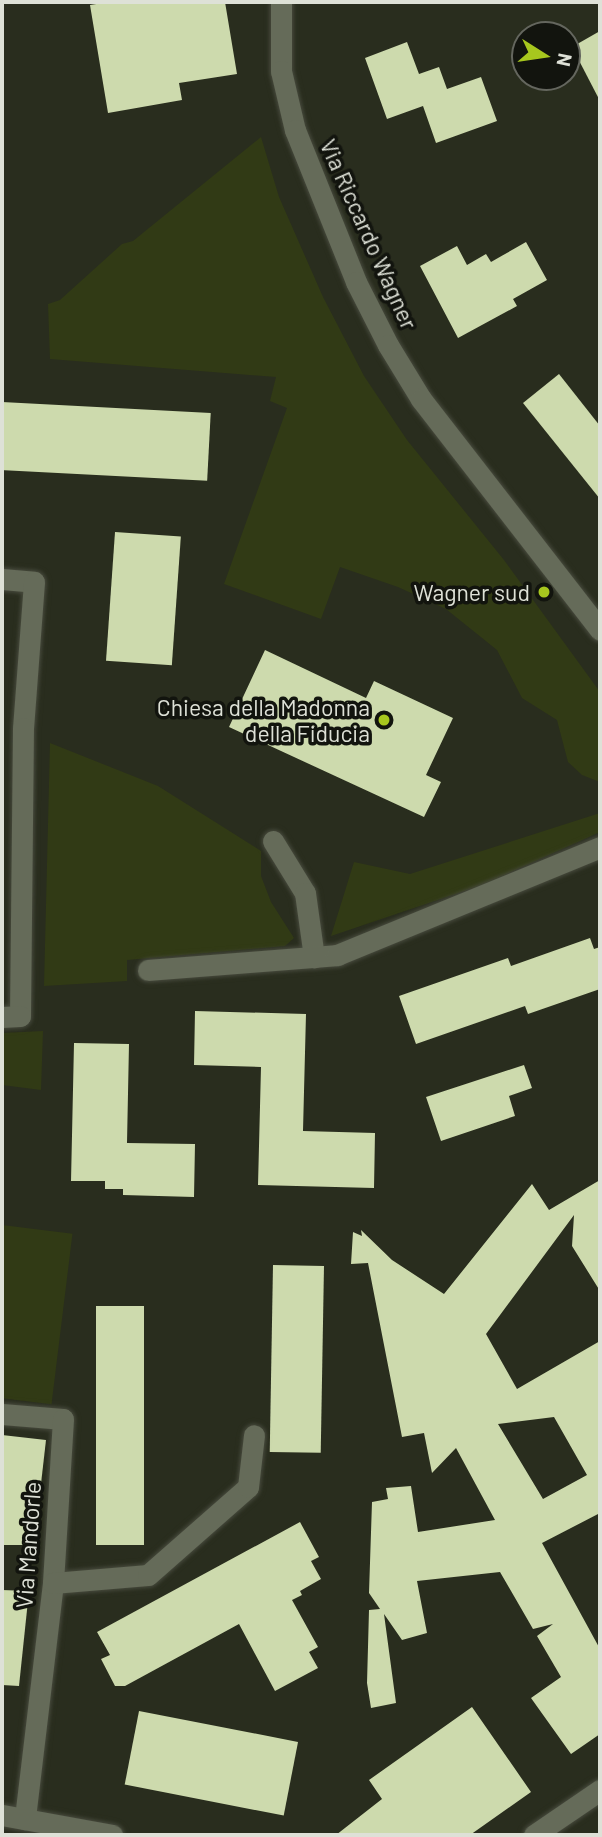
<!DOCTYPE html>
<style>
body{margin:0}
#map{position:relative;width:602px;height:1837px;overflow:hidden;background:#292d1e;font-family:Barlow,sans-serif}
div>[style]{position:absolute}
.green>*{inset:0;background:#313a15;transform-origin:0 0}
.building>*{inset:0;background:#cddaad;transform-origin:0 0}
.roads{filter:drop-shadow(0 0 2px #474a3d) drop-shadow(0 0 2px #474a3d)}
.minor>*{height:21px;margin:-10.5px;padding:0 10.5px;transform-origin:10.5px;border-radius:10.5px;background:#656b59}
.dots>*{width:19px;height:19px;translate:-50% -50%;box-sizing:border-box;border:4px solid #12140e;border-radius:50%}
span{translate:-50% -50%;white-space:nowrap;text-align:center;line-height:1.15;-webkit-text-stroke:7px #12140e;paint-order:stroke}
.street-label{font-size:23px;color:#dee1d7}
.poi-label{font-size:23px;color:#dee1d7}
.right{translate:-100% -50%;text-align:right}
.frame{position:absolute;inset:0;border:4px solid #dee1d7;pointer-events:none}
.north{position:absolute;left:511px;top:21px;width:70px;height:70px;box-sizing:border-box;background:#12140e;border:2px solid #64665e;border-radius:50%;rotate:102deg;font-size:19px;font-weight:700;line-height:28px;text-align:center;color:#dee1d7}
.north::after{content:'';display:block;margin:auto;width:24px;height:32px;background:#a7c71e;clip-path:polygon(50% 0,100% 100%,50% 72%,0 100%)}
</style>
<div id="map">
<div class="green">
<div style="clip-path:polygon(261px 137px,279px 197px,323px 297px,364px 376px,407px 440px,504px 560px,600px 692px,600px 782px,582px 775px,568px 762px,557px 720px,522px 698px,497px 650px,446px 609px,398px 587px,340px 567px,321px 619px,224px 584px,287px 408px,270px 401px,276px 377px,50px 359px,48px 304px,60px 300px,122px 244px,133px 241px)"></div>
<div style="clip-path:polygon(50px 743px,158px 786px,261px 851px,261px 876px,271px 902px,294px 938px,285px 946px,127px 960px,127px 981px,44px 986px)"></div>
<div style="clip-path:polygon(600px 813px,600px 832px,482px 885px,331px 936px,354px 862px,410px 874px)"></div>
<div style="clip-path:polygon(43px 1031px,41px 1090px,2px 1085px,2px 1033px)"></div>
<div style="left:2px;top:1225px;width:71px;height:172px;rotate:7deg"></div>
</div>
<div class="building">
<div style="clip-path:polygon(109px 2px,225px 2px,237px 74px,179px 83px,182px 100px,108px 113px,90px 5px)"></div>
<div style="clip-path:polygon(600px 31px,600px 101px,572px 47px)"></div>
<div style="clip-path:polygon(407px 42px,419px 74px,439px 67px,447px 89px,481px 77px,497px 121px,436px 143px,423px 106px,387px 119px,365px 58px)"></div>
<div style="clip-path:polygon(526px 242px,547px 280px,513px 299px,517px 306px,458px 338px,420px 266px,457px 246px,467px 265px,486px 254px,491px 262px)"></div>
<div style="clip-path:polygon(559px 374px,600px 426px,600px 499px,523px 403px)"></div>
<div style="left:2px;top:402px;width:209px;height:68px;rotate:3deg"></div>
<div style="left:115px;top:532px;width:66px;height:129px;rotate:4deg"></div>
<div style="clip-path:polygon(265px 650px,366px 698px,374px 681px,453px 718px,426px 775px,441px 782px,424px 817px,229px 727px)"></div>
<div style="clip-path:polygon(590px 938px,594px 949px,600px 947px,600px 989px,528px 1014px,525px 1006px,416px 1044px,399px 996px,508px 958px,511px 966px)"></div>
<div style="clip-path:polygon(195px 1011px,306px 1014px,303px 1131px,375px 1133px,374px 1188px,258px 1185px,261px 1067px,194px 1065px)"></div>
<div style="clip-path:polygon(74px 1043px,129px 1044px,127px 1143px,195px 1144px,194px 1197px,123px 1195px,123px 1189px,105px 1189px,105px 1181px,71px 1181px)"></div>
<div style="clip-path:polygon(524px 1065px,532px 1088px,509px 1096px,515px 1116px,441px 1141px,426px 1097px)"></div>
<div style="clip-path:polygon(evenodd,600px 1180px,600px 1291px,572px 1246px,574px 1215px,486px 1334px,517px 1389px,600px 1341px,600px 1513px,542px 1543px,600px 1649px,600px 1734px,571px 1754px,531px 1698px,561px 1677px,537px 1636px,553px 1624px,533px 1629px,500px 1572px,417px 1581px,427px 1633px,402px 1640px,384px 1614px,396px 1703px,371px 1708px,367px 1683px,369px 1610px,380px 1609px,369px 1593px,372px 1502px,388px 1499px,386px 1488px,411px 1486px,418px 1532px,495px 1520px,456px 1448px,432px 1473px,424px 1433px,402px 1437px,368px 1263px,351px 1264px,353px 1232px,362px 1236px,361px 1230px,392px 1260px,444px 1294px,532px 1184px,549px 1210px,600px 1180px,554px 1417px,587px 1475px,543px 1499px,498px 1424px,554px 1417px)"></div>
<div style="left:273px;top:1265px;width:51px;height:187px;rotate:1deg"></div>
<div style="left:96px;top:1306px;width:48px;height:239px"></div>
<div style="clip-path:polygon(2px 1435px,46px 1440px,34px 1545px,2px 1545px)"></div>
<div style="clip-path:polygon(300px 1522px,319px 1557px,311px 1561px,321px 1579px,300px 1591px,302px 1595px,292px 1600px,318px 1647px,309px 1652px,318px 1668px,275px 1691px,239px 1624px,125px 1686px,115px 1686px,101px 1659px,110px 1655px,97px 1632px)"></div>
<div style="clip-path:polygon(2px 1590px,29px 1591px,19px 1686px,2px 1685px)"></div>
<div style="clip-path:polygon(472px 1707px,531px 1792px,470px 1835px,336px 1835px,382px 1799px,369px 1780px)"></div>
<div style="left:139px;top:1711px;width:162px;height:75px;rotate:11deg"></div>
</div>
<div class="roads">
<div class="minor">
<div style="left:281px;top:2px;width:69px;rotate:90deg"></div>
<div style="left:281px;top:71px;width:61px;rotate:76.7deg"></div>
<div style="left:295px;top:130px;width:164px;rotate:68.1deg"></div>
<div style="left:356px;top:282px;width:71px;rotate:63.1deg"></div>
<div style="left:388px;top:345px;width:63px;rotate:58.6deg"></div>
<div style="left:421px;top:399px;width:292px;rotate:52.2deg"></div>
<div style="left:2px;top:579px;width:32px;rotate:5deg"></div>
<div style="left:34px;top:582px;width:146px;rotate:94.3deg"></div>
<div style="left:23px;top:728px;width:288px;rotate:90.6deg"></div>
<div style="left:20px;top:1016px;width:18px;rotate:177deg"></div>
<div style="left:273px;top:841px;width:61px;rotate:58.4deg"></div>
<div style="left:305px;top:893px;width:65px;rotate:82deg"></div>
<div style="left:148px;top:970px;width:190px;rotate:-4.5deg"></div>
<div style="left:337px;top:955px;width:284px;rotate:-22.3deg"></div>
<div style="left:2px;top:1414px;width:61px;rotate:4.7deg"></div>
<div style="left:63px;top:1419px;width:164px;rotate:93.5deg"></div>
<div style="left:53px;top:1583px;width:238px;rotate:96.8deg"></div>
<div style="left:53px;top:1583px;width:95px;rotate:-4.8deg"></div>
<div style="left:148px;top:1575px;width:133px;rotate:-41.3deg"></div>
<div style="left:248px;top:1487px;width:52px;rotate:-83.4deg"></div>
<div style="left:2px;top:1815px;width:112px;rotate:10.3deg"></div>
<div style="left:534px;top:1835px;width:80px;rotate:-34.3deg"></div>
</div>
</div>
<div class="dots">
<div style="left:544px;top:592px;background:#a7c71e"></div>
<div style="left:384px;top:720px;background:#a7c71e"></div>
</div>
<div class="street-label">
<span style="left:369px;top:234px;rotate:66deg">Via Riccardo Wagner</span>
<span style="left:28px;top:1545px;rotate:-86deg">Via Mandorle</span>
</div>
<div class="poi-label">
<span class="right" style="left:530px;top:592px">Wagner sud</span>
<span class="right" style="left:370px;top:720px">Chiesa della Madonna<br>della Fiducia</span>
</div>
<div class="frame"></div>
<div class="north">N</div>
</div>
